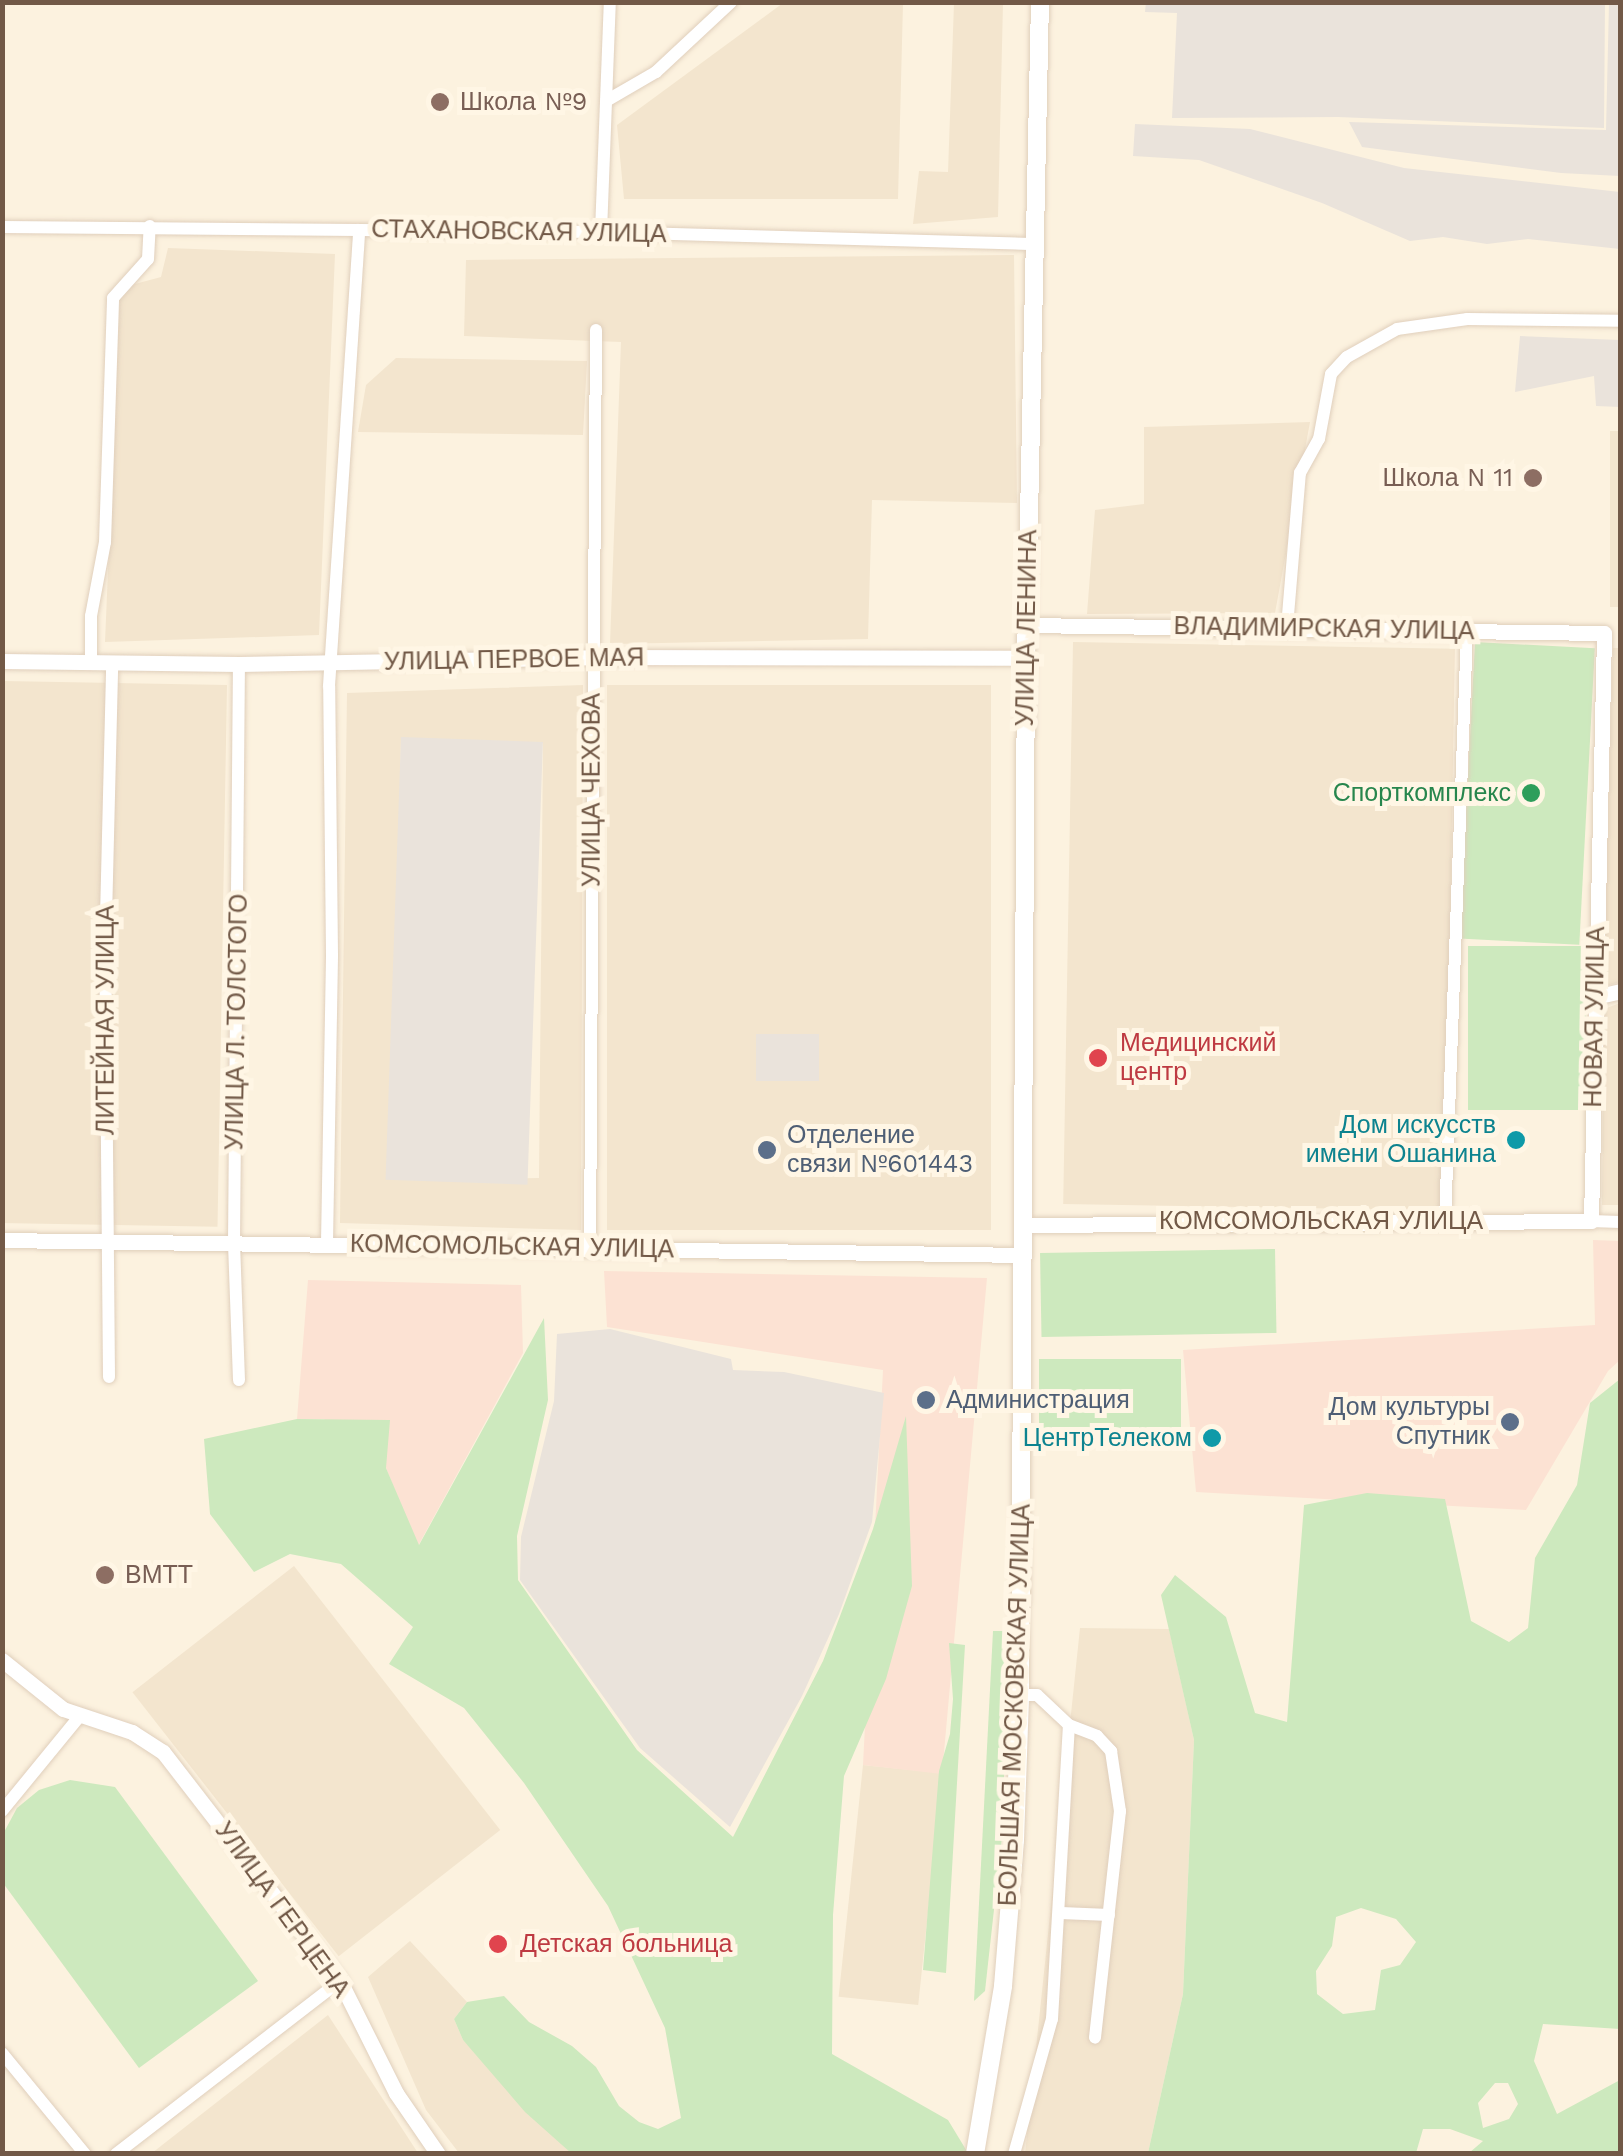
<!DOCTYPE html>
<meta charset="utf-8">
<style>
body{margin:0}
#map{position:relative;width:1623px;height:2156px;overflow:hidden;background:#fcf2df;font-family:"Work Sans",sans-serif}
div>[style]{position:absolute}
.residential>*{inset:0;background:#f3e5ce;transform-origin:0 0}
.commercial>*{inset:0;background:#fce2d3}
.industrial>*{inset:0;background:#eae3db;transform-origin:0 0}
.green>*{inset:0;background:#cde9be;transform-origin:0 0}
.roads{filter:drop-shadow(0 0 2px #e0cfbc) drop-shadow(0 0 2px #e0cfbc)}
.minor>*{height:12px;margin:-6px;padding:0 6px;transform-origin:6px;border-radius:6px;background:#fff}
.tertiary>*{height:15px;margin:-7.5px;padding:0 7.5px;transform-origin:7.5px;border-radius:7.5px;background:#fff}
.secondary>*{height:18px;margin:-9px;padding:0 9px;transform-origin:9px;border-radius:9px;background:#fff}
.dots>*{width:28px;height:28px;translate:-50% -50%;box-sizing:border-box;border:5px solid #fff6e5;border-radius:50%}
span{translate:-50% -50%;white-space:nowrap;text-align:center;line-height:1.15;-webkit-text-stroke:10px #fff6e5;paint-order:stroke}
.education-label{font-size:25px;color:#785e54}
.left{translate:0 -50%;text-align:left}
.right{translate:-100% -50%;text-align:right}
.street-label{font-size:25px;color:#725947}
.leisure-label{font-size:25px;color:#27864d}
.health-label{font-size:25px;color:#be3a42}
.culture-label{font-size:25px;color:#0d838f}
.service-label{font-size:25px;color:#4e5e75}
.frame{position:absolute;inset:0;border:5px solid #725947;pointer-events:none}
</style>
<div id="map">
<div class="residential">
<div style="clip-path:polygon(783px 3px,903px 3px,898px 199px,624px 199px,617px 125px)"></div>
<div style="clip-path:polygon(954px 3px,1003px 3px,998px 217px,913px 224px,919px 171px,948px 172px)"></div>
<div style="clip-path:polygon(168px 248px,335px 254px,319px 635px,105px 642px,120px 288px,161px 277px)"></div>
<div style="clip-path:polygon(1014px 255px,1017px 503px,872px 500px,868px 639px,610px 644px,621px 342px,464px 336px,466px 260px)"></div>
<div style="clip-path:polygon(396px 358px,587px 361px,583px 435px,358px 432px,366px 385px)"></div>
<div style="clip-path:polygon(1310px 422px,1275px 613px,1087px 614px,1095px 510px,1144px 504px,1144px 427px)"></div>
<div style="left:1610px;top:431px;width:10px;height:176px"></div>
<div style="left:1073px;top:642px;width:382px;height:562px;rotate:1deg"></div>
<div style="clip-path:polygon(1613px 648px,1620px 648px,1620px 982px,1602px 987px)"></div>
<div style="left:3px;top:681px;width:224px;height:542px;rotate:1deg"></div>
<div style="clip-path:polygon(evenodd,583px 685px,581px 1230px,340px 1223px,347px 693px,583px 685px,401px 738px,543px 743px,539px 1178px,392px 1180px,401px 738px)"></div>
<div style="left:607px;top:685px;width:384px;height:545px"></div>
<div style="clip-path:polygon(1620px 1003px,1620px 1205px,1602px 1205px,1604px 1009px)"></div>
<div style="left:294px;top:1566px;width:335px;height:205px;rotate:52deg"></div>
<div style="clip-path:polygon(1080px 1628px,1169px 1629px,1194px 1740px,1183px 1994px,1148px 2153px,1025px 2154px)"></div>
<div style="left:863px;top:1765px;width:80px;height:233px;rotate:6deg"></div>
<div style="clip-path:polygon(410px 1941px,467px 2002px,454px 2019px,463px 2040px,571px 2153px,459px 2153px,426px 2110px,368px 1977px)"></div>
<div style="clip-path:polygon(328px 2015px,418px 2153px,152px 2153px)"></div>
</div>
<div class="commercial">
<div style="clip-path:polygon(1593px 1240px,1620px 1241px,1620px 1360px,1608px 1371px,1526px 1510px,1196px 1492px,1183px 1350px,1595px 1325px)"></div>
<div style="clip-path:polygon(604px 1271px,987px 1278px,942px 1774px,863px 1765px,883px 1370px,607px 1327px)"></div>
<div style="clip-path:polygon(308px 1280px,521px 1285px,523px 1353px,418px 1546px,386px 1468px,324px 1419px,297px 1419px)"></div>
</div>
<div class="industrial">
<div style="clip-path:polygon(1146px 2px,1605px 3px,1604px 128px,1338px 117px,1172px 118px,1177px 13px,1145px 12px)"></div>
<div style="clip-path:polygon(1609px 3px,1620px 3px,1620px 176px,1561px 173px,1362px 147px,1349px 122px,1606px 130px)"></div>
<div style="clip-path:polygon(1135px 124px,1250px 129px,1404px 168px,1620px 192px,1620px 249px,1528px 239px,1487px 244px,1443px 237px,1410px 241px,1322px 203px,1199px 160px,1133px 156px)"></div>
<div style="clip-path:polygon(1520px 336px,1620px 340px,1620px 407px,1596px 406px,1594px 376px,1515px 392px)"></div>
<div style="left:401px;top:737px;width:142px;height:443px;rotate:2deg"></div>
<div style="left:756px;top:1034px;width:63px;height:47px"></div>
<div style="clip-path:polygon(610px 1329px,731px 1359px,733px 1370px,784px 1372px,884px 1393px,872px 1522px,839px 1614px,802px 1696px,730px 1827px,640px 1748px,520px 1580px,521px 1537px,554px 1401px,557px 1334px)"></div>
</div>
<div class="green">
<div style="left:1475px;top:642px;width:120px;height:297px;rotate:3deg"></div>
<div style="left:1468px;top:946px;width:118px;height:164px"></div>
<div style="left:1275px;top:1249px;width:84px;height:235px;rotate:89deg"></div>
<div style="clip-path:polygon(544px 1318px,548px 1400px,517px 1536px,518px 1580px,637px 1750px,733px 1837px,823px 1661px,873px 1529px,906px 1416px,912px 1586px,886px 1679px,844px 1776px,833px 1915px,832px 2054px,948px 2120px,968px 2153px,571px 2153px,525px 2112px,463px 2040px,454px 2019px,467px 2002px,504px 1996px,529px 2022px,572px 2046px,596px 2067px,619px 2106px,639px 2122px,658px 2129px,681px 2118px,665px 2028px,608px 1906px,524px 1783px,464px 1708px,389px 1664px,413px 1627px,341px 1564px,290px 1554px,254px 1572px,210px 1514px,204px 1439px,297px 1419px,390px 1420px,386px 1468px,419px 1545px)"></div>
<div style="left:1039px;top:1359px;width:142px;height:72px"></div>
<div style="clip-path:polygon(evenodd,1620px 1379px,1620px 2029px,1543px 2024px,1534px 2061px,1557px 2114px,1620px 2080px,1620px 2153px,1469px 2153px,1483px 2141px,1450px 2129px,1423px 2129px,1416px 2153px,1148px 2153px,1183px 1994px,1194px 1740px,1161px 1595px,1175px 1575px,1226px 1617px,1255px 1713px,1287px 1722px,1304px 1505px,1367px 1493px,1445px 1499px,1471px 1621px,1509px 1642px,1528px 1628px,1535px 1558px,1577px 1485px,1590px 1403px,1620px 1379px,1361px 1908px,1396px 1919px,1416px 1942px,1400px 1965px,1381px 1970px,1375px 2010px,1343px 2014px,1317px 1994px,1316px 1971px,1332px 1946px,1336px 1917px,1361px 1908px,1620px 1379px,1495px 2083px,1508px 2083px,1518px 2104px,1509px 2119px,1483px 2128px,1478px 2103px,1495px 2083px)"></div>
<div style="clip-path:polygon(993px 1631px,1009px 1631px,1002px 1837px,985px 1991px,974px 2001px)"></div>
<div style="clip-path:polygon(949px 1643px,965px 1645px,946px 1973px,923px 1970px,939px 1771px,950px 1734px,953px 1699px)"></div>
<div style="clip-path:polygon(70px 1780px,115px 1787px,258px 1981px,139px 2068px,3px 1883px,3px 1834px,17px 1808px,39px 1790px)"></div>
</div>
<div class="roads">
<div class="minor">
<div style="left:606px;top:101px;width:58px;rotate:-30.1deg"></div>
<div style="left:656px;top:72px;width:103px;rotate:-43deg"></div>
<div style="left:2px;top:227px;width:599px;rotate:0.48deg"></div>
<div style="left:601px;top:232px;width:435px;rotate:1.6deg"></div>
<div style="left:601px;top:232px;width:230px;rotate:-87.8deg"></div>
<div style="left:1287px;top:627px;width:155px;rotate:-85.2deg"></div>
<div style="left:1300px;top:473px;width:39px;rotate:-61deg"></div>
<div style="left:1319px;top:439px;width:66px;rotate:-79.5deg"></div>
<div style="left:1331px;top:374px;width:23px;rotate:-47deg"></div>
<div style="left:1347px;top:357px;width:57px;rotate:-29.2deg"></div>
<div style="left:1397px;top:329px;width:71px;rotate:-8.1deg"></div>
<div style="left:1467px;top:319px;width:153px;rotate:0.7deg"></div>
<div style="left:91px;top:662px;width:46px;rotate:-90deg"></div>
<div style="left:91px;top:616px;width:75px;rotate:-79.3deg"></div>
<div style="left:105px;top:542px;width:244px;rotate:-88.1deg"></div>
<div style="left:113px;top:298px;width:52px;rotate:-48.1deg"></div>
<div style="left:148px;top:259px;width:33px;rotate:-87deg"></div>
<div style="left:1445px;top:1220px;width:589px;rotate:-87.86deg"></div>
<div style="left:1591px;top:1221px;width:29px;rotate:2deg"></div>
<div style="left:327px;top:1243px;width:288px;rotate:-89deg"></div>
<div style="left:332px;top:955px;width:269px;rotate:-90.6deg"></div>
<div style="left:329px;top:686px;width:457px;rotate:-86.2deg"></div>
<div style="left:590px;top:1249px;width:919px;rotate:-89.63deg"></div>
<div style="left:109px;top:1377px;width:418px;rotate:-90.5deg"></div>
<div style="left:105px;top:959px;width:297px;rotate:-88.6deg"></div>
<div style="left:239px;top:1380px;width:137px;rotate:-92.1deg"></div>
<div style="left:234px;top:1243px;width:579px;rotate:-89.51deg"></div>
<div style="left:1069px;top:1725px;width:30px;rotate:21deg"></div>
<div style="left:1097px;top:1736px;width:21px;rotate:47deg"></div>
<div style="left:1111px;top:1751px;width:61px;rotate:81.5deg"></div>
<div style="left:1120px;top:1811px;width:228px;rotate:96.3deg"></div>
<div style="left:2px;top:1811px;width:122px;rotate:-50.7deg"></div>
<div style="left:1061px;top:1913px;width:48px;rotate:2.4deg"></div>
<div style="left:2px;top:2053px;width:131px;rotate:50.6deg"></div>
<div style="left:116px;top:2154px;width:283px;rotate:-37.7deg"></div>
<div style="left:1014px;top:2154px;width:140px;rotate:-74.3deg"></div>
<div style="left:1052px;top:2019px;width:294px;rotate:-86.7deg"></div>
<div style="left:1069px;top:1725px;width:44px;rotate:-136.8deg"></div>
<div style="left:1037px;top:1695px;width:17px;rotate:180deg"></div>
</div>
<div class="tertiary">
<div style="left:2px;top:661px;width:237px;rotate:0.7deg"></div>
<div style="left:239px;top:664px;width:353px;rotate:-1.1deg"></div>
<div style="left:592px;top:657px;width:434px;rotate:0.1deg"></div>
<div style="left:1595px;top:997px;width:26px;rotate:-13deg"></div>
<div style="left:1022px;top:1225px;width:569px;rotate:-0.4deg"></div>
<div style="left:1591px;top:1221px;width:588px;rotate:-88.73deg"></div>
<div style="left:1604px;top:633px;width:577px;rotate:-179.21deg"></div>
<div style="left:2px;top:1240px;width:1020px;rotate:0.84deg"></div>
<div style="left:2px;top:1660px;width:78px;rotate:38.8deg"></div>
<div style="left:63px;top:1709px;width:73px;rotate:18.4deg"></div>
<div style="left:132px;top:1732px;width:37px;rotate:33deg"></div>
<div style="left:163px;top:1752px;width:289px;rotate:52.3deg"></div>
<div style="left:340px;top:1981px;width:125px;rotate:63.4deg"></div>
<div style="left:396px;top:2093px;width:74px;rotate:55.5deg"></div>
</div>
<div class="secondary">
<div style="left:975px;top:2154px;width:170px;rotate:-80.5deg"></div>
<div style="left:1003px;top:1986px;width:146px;rotate:-85.3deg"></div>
<div style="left:1015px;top:1840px;width:145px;rotate:-88deg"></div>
<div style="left:1020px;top:1695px;width:1037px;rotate:-89.67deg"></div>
<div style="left:1026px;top:658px;width:656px;rotate:-88.78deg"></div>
</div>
</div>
<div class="dots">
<div style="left:440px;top:102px;background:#8d6e63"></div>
<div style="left:1533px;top:478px;background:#8d6e63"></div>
<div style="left:1531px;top:793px;background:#2e9e5b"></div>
<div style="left:1098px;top:1058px;background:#e0444e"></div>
<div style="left:1516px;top:1140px;background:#0f9aa8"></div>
<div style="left:767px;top:1150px;background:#5c6f8a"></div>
<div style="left:926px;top:1400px;background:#5c6f8a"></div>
<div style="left:1510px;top:1422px;background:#5c6f8a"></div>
<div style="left:1212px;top:1438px;background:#0f9aa8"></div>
<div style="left:105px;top:1575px;background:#8d6e63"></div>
<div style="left:498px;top:1944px;background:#e0444e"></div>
</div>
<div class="education-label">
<span class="left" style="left:460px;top:102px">Школа №9</span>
<span class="right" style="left:1513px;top:478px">Школа N 11</span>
<span class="left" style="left:125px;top:1575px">ВМТТ</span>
</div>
<div class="street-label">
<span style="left:519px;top:232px;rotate:1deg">СТАХАНОВСКАЯ УЛИЦА</span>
<span style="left:1027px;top:628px;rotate:-89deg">УЛИЦА ЛЕНИНА</span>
<span style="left:1324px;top:629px;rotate:1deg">ВЛАДИМИРСКАЯ УЛИЦА</span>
<span style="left:514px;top:660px;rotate:-1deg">УЛИЦА ПЕРВОЕ МАЯ</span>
<span style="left:592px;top:790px;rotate:-90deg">УЛИЦА ЧЕХОВА</span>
<span style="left:1595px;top:1017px;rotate:-89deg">НОВАЯ УЛИЦА</span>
<span style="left:106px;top:1020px;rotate:-90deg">ЛИТЕЙНАЯ УЛИЦА</span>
<span style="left:237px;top:1022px;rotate:-89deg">УЛИЦА Л. ТОЛСТОГО</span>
<span style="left:1321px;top:1221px">КОМСОМОЛЬСКАЯ УЛИЦА</span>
<span style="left:512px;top:1247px;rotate:1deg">КОМСОМОЛЬСКАЯ УЛИЦА</span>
<span style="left:1015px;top:1705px;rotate:-88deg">БОЛЬШАЯ МОСКОВСКАЯ УЛИЦА</span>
<span style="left:282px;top:1910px;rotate:54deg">УЛИЦА ГЕРЦЕНА</span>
</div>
<div class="leisure-label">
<span class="right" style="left:1511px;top:793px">Спорткомплекс</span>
</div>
<div class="health-label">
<span class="left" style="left:1120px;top:1058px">Медицинский<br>центр</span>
<span class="left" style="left:520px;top:1944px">Детская больница</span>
</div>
<div class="culture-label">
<span class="right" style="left:1496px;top:1140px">Дом искусств<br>имени Ошанина</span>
<span class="right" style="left:1192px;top:1438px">ЦентрТелеком</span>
</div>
<div class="service-label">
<span class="left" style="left:787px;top:1150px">Отделение<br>связи №601443</span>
<span class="left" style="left:946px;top:1400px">Администрация</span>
<span class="right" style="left:1490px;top:1422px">Дом культуры<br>Спутник</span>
</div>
<div class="frame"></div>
</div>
